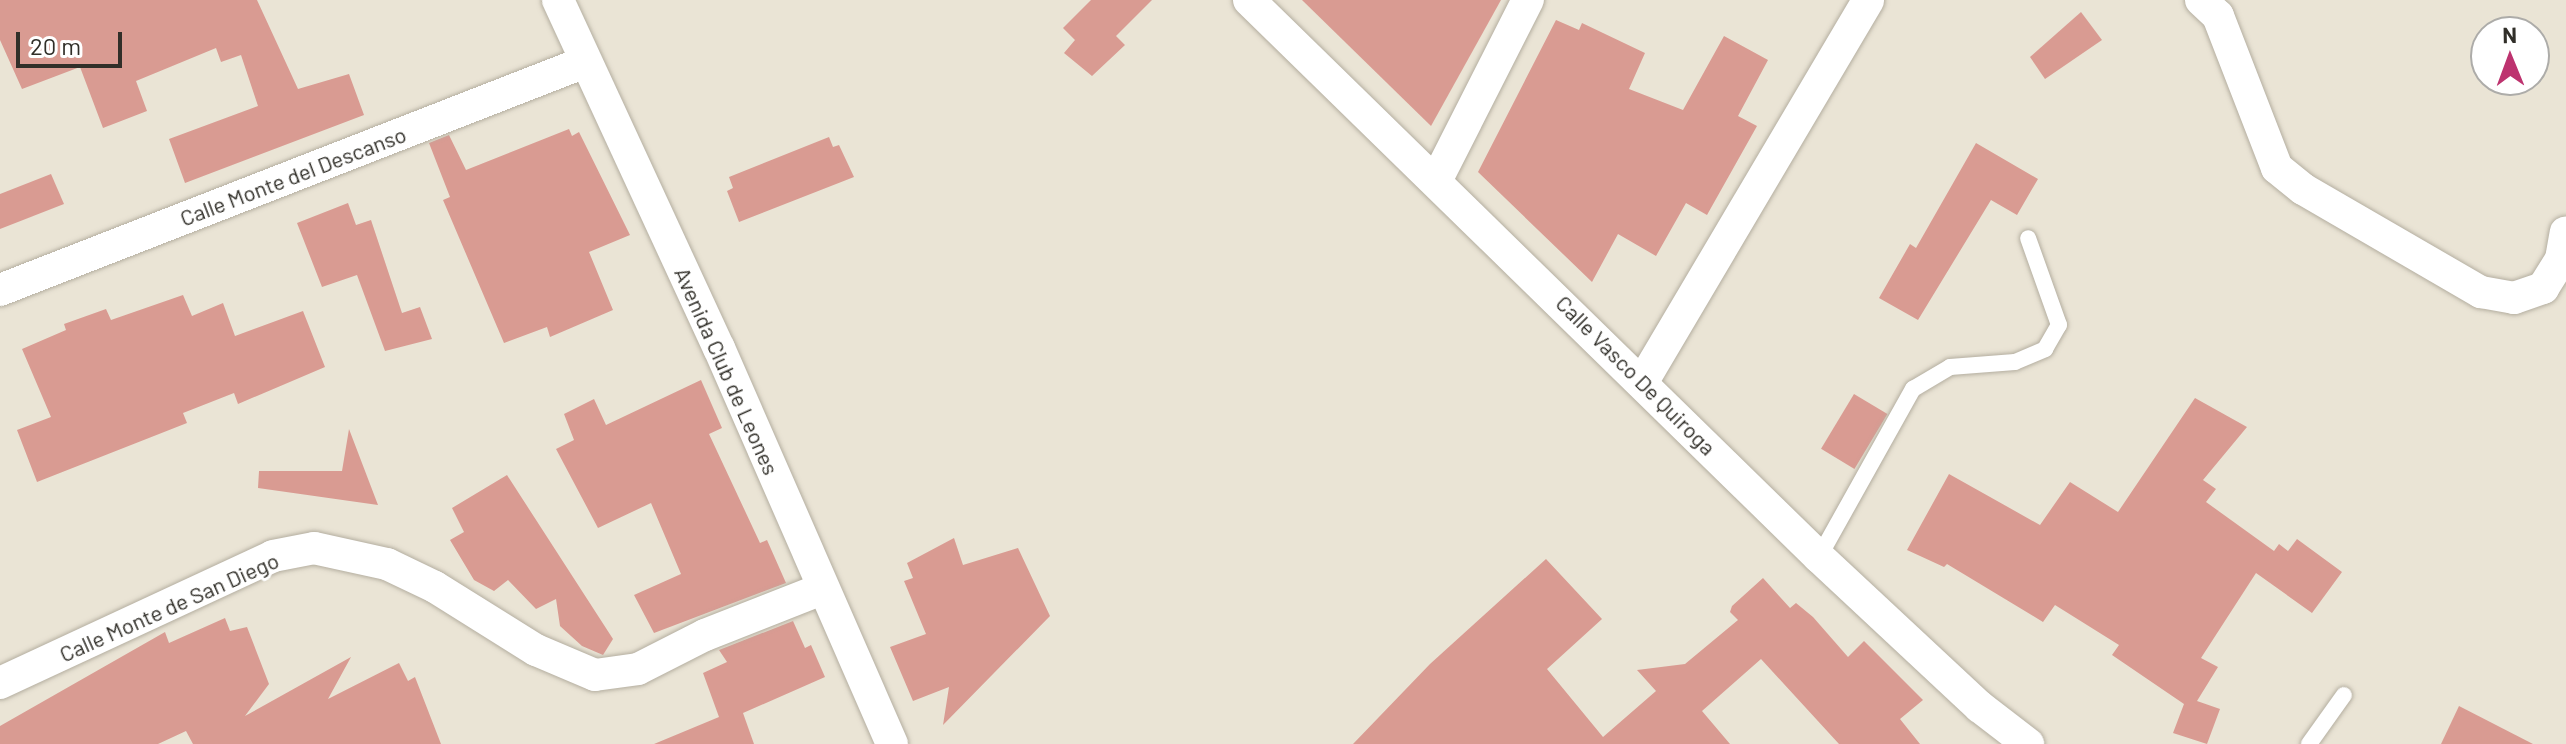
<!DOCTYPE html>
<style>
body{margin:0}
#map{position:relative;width:2566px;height:744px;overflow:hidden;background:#eae4d5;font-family:Barlow,sans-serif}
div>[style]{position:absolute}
.building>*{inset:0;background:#d99b92;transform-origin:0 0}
.roads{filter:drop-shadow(0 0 2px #b4aea0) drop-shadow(0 0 2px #b4aea0)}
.lane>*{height:16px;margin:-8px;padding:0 8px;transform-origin:8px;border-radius:8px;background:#fff}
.street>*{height:32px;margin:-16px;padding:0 16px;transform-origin:16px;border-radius:16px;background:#fff}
span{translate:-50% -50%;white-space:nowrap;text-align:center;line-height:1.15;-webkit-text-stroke:6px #fff;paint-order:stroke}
.street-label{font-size:22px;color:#312f29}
.north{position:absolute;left:2470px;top:16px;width:80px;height:80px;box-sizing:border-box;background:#fff;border:2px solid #adaca9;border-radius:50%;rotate:359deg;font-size:22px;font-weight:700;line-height:32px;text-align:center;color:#312f29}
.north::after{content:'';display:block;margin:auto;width:28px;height:36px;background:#bd336f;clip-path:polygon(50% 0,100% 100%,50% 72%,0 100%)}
.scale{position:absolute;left:16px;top:32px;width:106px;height:36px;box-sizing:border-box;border:4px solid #312f29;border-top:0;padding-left:10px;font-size:24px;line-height:28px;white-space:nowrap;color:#312f29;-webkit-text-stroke:6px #fff;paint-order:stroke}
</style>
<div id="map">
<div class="building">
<div style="clip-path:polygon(0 0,257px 0,298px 89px,349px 74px,364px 115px,185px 183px,169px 139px,258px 106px,241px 55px,221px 62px,216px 48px,136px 81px,147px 111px,103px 128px,80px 67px,22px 89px,0 40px)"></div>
<div style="clip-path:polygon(1091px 0,1152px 0,1116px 36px,1125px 45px,1092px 76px,1064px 53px,1075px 40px,1063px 28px)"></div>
<div style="clip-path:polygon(1302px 0,1501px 0,1431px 126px)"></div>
<div style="clip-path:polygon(2081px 12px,2102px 40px,2045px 79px,2030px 57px)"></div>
<div style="clip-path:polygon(1556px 20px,1579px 30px,1582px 23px,1645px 53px,1629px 89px,1683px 110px,1724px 36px,1768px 60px,1738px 116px,1757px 126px,1707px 215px,1686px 203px,1656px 256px,1618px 234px,1592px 282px,1478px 172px)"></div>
<div style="clip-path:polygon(569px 129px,572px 136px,579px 132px,630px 235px,589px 252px,613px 310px,550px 337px,547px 327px,504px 343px,443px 200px,450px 197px,429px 143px,449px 135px,466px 170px)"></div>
<div style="clip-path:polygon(829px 137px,833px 147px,839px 145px,854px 177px,739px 222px,727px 191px,733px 188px,729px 177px)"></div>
<div style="clip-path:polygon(1976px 143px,2038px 179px,2017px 215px,1991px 200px,1918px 320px,1879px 298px,1910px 244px,1916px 248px)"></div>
<div style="clip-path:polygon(51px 174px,64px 204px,0 229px,0 194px)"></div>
<div style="clip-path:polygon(348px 203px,356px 225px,371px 220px,402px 313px,420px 307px,432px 339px,385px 351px,357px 275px,322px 287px,297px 223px)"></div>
<div style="clip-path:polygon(183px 295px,192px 316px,223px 303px,235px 336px,303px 311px,325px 367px,238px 404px,234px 393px,183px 413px,187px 423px,37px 482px,17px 430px,51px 417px,22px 349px,66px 330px,64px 324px,106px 309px,111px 320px)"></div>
<div style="clip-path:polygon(701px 380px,722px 428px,709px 434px,760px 543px,767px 540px,786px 583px,654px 633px,634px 595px,681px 574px,651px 503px,598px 528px,556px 449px,574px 440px,564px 414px,594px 399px,606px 425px)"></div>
<div style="left:1854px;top:394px;width:39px;height:64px;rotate:31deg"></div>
<div style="clip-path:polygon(2195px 398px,2247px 427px,2203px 480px,2216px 489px,2206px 502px,2274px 551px,2279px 544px,2288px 551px,2297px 539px,2342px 572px,2312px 613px,2256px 573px,2201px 658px,2218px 667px,2197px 701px,2220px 709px,2207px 744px,2173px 733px,2184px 704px,2112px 655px,2119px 645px,2055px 605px,2043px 622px,1947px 564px,1944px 567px,1907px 550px,1949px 474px,2040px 525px,2070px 482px,2118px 512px)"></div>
<div style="clip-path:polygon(349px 429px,378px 505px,258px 488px,259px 471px,342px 471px)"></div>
<div style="clip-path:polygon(507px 475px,613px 639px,603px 655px,582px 646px,560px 626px,556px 599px,536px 609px,508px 580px,494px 591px,474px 580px,450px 540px,464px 532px,452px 508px)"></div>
<div style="clip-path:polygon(954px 538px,963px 565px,1018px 548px,1050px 616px,943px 725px,949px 687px,913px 701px,890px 647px,926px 634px,904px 581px,913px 578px,907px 563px)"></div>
<div style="clip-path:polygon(1546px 559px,1602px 619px,1547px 669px,1603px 737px,1656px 691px,1637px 670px,1685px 664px,1738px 620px,1730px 612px,1732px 606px,1763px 578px,1790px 608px,1796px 603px,1813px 617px,1848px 657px,1864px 641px,1923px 700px,1900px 719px,1920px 744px,1839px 744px,1761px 659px,1702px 711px,1730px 744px,1353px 744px,1430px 664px)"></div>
<div style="clip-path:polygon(225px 618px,230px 631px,247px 627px,269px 684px,245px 716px,351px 657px,328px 699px,399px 663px,408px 681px,415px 677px,441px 744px,193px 744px,186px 731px,158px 744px,0 744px,0 726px,165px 632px,169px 643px)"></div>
<div style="clip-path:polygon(793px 621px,805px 648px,811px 645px,825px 677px,743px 713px,754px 744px,654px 744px,719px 717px,703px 673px,727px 662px,719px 650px)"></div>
<div style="clip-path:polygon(2459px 706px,2533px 744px,2441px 744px)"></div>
</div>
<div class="roads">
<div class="lane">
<div style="left:1819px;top:557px;width:193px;rotate:-60.8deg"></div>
<div style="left:1913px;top:389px;width:43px;rotate:-30.7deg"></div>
<div style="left:1950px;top:367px;width:65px;rotate:-4.4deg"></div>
<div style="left:2015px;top:362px;width:33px;rotate:-23deg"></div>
<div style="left:2045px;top:349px;width:28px;rotate:-60deg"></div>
<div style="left:2059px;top:325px;width:92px;rotate:-109.6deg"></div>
<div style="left:2309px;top:744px;width:60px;rotate:-54.5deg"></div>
</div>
<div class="street">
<div style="left:558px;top:0;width:383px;rotate:65.2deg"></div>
<div style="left:719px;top:348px;width:432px;rotate:66.4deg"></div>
<div style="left:1249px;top:0;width:797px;rotate:44.34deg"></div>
<div style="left:1819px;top:557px;width:220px;rotate:43deg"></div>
<div style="left:1980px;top:707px;width:61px;rotate:37.6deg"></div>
<div style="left:2201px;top:0;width:23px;rotate:43deg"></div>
<div style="left:2218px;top:16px;width:163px;rotate:68.8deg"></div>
<div style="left:2277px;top:168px;width:33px;rotate:39deg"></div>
<div style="left:2303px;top:189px;width:206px;rotate:30.1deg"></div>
<div style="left:2481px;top:292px;width:34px;rotate:10deg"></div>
<div style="left:2514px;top:298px;width:31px;rotate:-19deg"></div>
<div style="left:2543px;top:288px;width:34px;rotate:-58deg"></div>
<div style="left:2561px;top:259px;width:27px;rotate:-80deg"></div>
<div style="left:1437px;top:179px;width:201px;rotate:-63.1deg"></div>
<div style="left:0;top:290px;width:628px;rotate:-21.29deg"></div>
<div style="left:1643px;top:381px;width:442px;rotate:-59.4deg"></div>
<div style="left:0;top:683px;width:301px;rotate:-24.9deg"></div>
<div style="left:273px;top:556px;width:42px;rotate:-11deg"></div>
<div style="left:314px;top:548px;width:75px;rotate:12.4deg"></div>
<div style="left:387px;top:564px;width:53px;rotate:25.6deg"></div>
<div style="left:435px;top:587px;width:119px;rotate:32deg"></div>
<div style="left:536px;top:650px;width:64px;rotate:23deg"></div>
<div style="left:595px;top:675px;width:43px;rotate:-7.9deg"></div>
<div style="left:638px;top:669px;width:75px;rotate:-26.9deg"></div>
<div style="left:705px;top:635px;width:126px;rotate:-21.5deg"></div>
</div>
</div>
<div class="street-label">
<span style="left:293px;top:176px;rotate:-21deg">Calle Monte del Descanso</span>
<span style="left:727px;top:371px;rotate:66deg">Avenida Club de Leones</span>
<span style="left:1636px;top:375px;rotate:45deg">Calle Vasco De Quiroga</span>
<span style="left:169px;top:607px;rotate:-24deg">Calle Monte de San Diego</span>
</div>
<div class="north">N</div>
<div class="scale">20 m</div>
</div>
